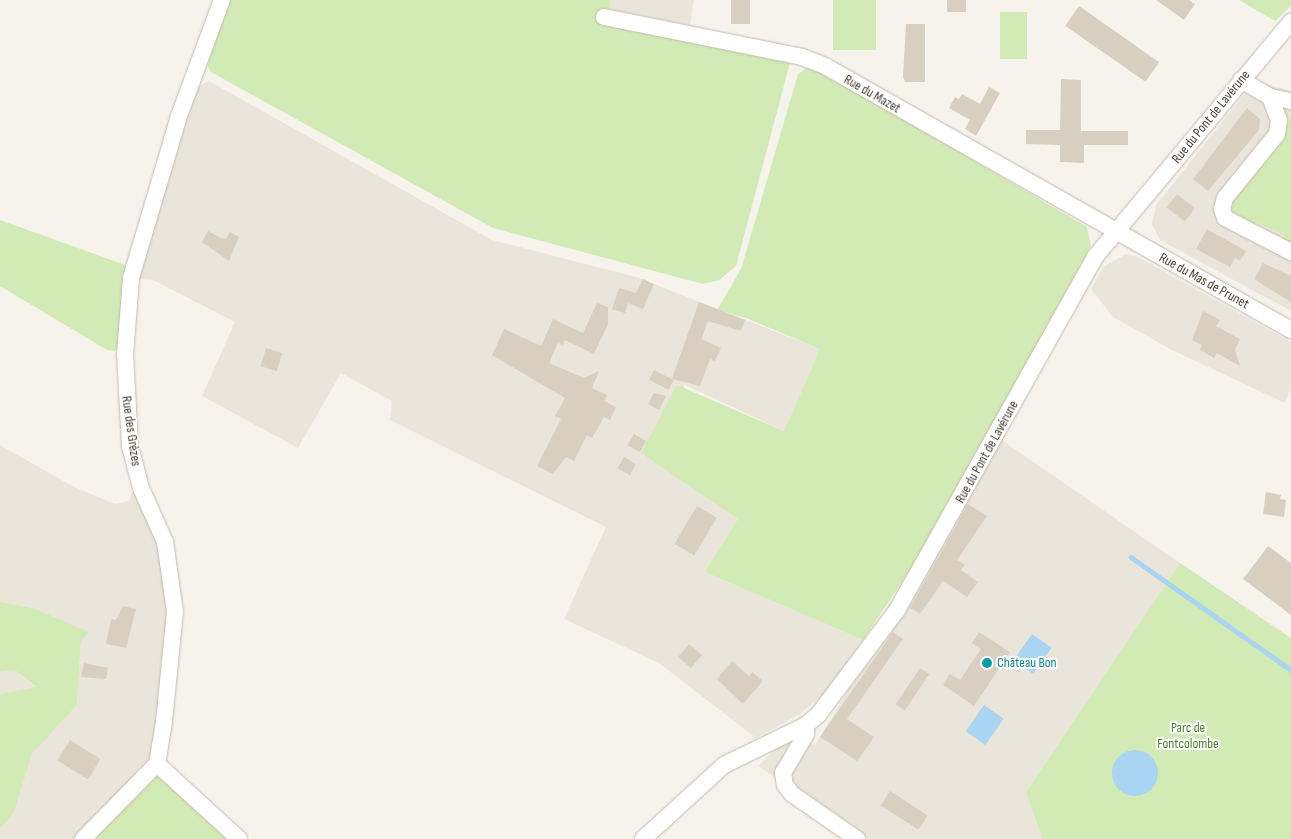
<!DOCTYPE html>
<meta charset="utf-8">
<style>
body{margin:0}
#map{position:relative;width:1291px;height:839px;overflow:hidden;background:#f6f3ec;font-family:"Sofia Sans Condensed",sans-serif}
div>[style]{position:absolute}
.residential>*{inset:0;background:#eae5da}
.green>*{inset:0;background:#d2eab5;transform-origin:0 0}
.water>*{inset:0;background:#a9d4f2;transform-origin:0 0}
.round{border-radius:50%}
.stream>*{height:4.5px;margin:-2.25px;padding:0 2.25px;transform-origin:2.25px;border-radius:2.25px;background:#a9d4f2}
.building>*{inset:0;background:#d8cfc1;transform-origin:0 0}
.roads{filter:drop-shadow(0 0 1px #c2bbae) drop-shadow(0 0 1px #c2bbae)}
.minor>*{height:16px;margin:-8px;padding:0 8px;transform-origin:8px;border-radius:8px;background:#fff}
.dots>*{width:14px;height:14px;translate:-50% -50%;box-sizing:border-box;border:2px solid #fff;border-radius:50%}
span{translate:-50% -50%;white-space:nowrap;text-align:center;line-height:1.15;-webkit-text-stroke:4px #fff;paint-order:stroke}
.street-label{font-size:14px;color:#4b4439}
.culture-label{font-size:14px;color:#0d838f}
.left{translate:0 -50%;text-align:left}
.park-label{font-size:14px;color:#4a7f2a}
</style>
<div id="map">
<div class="residential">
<div style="clip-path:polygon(611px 0,694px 0,690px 25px,609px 9px)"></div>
<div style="clip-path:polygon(209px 81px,492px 240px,636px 277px,820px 349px,784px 431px,683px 384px,739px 519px,705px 572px,863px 640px,830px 689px,800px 714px,756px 738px,659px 663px,564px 619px,606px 527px,390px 420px,392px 401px,341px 373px,298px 448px,202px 396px,235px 322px,153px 280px,137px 279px,195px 88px)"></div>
<div style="clip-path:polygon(1255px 81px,1291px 91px,1291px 311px,1160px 240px,1152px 224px,1156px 205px)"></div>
<div style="clip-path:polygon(1126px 254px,1136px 256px,1291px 342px,1291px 388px,1285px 403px,1170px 349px,1113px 317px,1091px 289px,1103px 267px)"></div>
<div style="clip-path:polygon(1000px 439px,1180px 563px,1026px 792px,1042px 839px,869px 839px,758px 766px,787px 738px,796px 737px,815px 745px)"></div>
<div style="clip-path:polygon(0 445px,74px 487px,115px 504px,129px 501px,135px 485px,162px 549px,170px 635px,152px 754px,78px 839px,0 839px,0 829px,14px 813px,32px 754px,77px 705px,81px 641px,33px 608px,0 602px)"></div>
<div style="clip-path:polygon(15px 670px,36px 688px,0 694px,0 672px)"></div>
</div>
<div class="green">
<div style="clip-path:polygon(224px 0,611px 0,607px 21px,791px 59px,736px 266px,719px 280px,703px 284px,493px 228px,211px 72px,205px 61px)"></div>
<div style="left:833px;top:0;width:43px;height:50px"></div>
<div style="clip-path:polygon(1239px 0,1291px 0,1291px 6px,1275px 21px)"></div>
<div style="left:1000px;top:12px;width:27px;height:47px"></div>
<div style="clip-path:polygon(811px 65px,1087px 227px,1091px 246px,930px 540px,863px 640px,705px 572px,738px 519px,641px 453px,677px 385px,784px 431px,820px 349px,746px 318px,717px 310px,741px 269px,798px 74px)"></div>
<div style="clip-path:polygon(1289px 110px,1287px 117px,1291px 119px,1291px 246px,1279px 242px,1286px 236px,1257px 222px,1249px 226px,1232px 215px,1231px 205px)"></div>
<div style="clip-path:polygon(0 220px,128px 266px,122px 345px,115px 351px,107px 350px,0 286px)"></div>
<div style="clip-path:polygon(1180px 563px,1291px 638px,1291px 839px,1042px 839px,1026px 792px)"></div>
<div style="clip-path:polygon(0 602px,33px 608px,89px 632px,81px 641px,77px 705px,32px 754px,14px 813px,0 829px,0 694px,36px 687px,15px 670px,0 672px)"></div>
<div style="clip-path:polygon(151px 776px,162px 776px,234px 839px,88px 839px)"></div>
</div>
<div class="water">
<div style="left:1032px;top:634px;width:24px;height:32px;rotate:35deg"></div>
<div style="left:984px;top:705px;width:24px;height:32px;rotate:35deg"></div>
<div class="round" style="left:1112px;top:750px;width:46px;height:46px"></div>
</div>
<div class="stream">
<div style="left:1131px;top:557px;width:196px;rotate:35.2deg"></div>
</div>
<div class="building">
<div style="left:731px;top:0;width:19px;height:24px"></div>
<div style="left:947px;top:0;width:19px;height:12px"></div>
<div style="clip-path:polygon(1156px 0,1189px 0,1195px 4px,1184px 20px)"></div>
<div style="left:1079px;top:6px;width:98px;height:24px;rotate:35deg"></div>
<div style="clip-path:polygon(906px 24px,925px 24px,925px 82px,905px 82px,903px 77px)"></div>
<div style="clip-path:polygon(1061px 79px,1081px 80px,1081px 131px,1128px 131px,1128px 145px,1084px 145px,1084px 163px,1060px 162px,1060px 145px,1026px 144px,1026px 130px,1060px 130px)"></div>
<div style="clip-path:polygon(989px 87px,1000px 93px,976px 136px,965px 129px,970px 120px,949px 108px,955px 97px,959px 99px,962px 94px,980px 104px)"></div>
<div style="clip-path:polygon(1247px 108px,1260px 119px,1259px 130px,1208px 191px,1193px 179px)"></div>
<div style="left:1177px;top:194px;width:23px;height:17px;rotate:38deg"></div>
<div style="clip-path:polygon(1207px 229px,1246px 251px,1240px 261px,1235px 258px,1230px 267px,1196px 249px)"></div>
<div style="clip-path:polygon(208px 231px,221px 238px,226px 239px,230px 232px,239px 237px,229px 261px,202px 242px)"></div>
<div style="clip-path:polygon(1263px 263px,1291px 276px,1291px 302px,1254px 279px)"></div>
<div style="clip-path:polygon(643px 279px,654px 284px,643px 309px,628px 303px,625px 313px,612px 309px,619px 288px,636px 293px)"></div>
<div style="clip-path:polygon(699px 302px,745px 320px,741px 331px,708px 321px,701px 339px,721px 348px,715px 361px,710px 359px,700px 386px,672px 379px)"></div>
<div style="clip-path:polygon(597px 303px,608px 307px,608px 324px,594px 354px,565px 340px,563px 345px,558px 343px,549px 363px,584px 378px,599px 371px,592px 388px,607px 395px,604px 401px,616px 407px,610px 420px,604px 417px,592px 438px,587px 435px,574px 461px,566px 457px,553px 474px,537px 466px,561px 419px,555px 416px,565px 398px,492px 355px,504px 329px,541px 346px,553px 319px,583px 333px)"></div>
<div style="clip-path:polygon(1203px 311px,1220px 320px,1216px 326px,1240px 339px,1235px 350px,1240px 366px,1217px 353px,1214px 358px,1200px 350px,1202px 345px,1192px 340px)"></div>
<div style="left:266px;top:348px;width:17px;height:19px;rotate:17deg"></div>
<div style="left:654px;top:370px;width:22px;height:11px;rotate:27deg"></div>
<div style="clip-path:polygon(654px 393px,666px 396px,659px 410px,648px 404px)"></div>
<div style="left:634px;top:434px;width:14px;height:13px;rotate:30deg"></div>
<div style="left:624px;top:457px;width:14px;height:13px;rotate:30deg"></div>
<div style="clip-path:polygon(1266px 492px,1281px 495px,1280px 499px,1286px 500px,1284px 517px,1263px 514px)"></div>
<div style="clip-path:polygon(968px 504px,987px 516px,957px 560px,965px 565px,961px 570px,978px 582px,967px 597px,943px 581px,920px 614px,910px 608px)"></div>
<div style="left:697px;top:506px;width:23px;height:44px;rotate:31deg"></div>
<div style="clip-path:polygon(1268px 546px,1291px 563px,1291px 615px,1243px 579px)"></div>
<div style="clip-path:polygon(123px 606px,136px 609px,126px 648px,106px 644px,111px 619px,116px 620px)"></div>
<div style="clip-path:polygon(893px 632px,903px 639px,847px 719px,874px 737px,857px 761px,820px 737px)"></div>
<div style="clip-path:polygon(979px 632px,1010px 652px,974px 706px,943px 685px,950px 674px,960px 680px,981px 649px,972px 643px)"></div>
<div style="left:689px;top:644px;width:17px;height:17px;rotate:40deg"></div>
<div style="clip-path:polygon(732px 661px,749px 676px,752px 672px,763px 681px,743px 704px,717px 679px)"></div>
<div style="clip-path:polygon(84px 663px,108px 668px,106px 679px,81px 677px)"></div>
<div style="left:920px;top:668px;width:11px;height:44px;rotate:34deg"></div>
<div style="left:70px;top:740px;width:36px;height:24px;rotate:32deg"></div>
<div style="left:890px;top:791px;width:45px;height:17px;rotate:33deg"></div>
</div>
<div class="roads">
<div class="minor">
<div style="left:604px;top:17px;width:202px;rotate:11.4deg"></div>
<div style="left:802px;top:57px;width:25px;rotate:21deg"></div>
<div style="left:825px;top:66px;width:536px;rotate:29.53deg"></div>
<div style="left:1241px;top:80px;width:34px;rotate:30deg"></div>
<div style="left:1270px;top:97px;width:21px;rotate:11deg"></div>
<div style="left:1270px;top:97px;width:25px;rotate:69deg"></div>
<div style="left:1279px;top:120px;width:14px;rotate:98deg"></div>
<div style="left:1277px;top:134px;width:82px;rotate:129.1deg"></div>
<div style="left:1225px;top:198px;width:11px;rotate:105deg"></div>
<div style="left:1222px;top:209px;width:9px;rotate:72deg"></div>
<div style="left:1225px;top:218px;width:74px;rotate:27.3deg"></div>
<div style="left:806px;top:725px;width:9px;rotate:90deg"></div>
<div style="left:806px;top:734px;width:45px;rotate:120.5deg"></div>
<div style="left:783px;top:773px;width:12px;rotate:81deg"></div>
<div style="left:785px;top:785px;width:11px;rotate:52deg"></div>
<div style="left:792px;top:794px;width:79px;rotate:34.7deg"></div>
<div style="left:157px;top:764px;width:111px;rotate:42.4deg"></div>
<div style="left:83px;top:839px;width:105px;rotate:-45.4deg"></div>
<div style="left:157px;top:764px;width:43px;rotate:-80.5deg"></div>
<div style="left:164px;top:722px;width:111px;rotate:-84.3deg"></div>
<div style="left:175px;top:612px;width:71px;rotate:-98.1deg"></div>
<div style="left:165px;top:542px;width:59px;rotate:-114deg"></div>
<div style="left:141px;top:488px;width:43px;rotate:-104.7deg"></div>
<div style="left:130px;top:446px;width:91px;rotate:-93.1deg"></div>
<div style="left:125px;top:355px;width:77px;rotate:-85.5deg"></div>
<div style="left:131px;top:278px;width:169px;rotate:-73.5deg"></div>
<div style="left:179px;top:116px;width:124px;rotate:-69.7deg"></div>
<div style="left:643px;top:839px;width:110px;rotate:-42.4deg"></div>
<div style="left:724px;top:765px;width:91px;rotate:-26deg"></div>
<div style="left:806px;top:725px;width:16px;rotate:-40deg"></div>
<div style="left:818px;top:715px;width:131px;rotate:-53deg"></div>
<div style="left:897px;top:610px;width:405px;rotate:-60.7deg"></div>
<div style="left:1095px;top:257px;width:306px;rotate:-50.2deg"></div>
</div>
</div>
<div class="dots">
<div style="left:987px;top:663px;background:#0f9aa8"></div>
</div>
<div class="street-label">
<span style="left:872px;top:94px;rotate:30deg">Rue du Mazet</span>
<span style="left:1211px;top:117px;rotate:-51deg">Rue du Pont de Lavérune</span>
<span style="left:1204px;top:281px;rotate:29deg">Rue du Mas de Prunet</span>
<span style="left:131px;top:431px;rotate:82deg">Rue des Grèzes</span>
<span style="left:987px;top:452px;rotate:-61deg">Rue du Pont de Lavérune</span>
</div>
<div class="culture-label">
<span class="left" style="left:997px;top:663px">Château Bon</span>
</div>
<div class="park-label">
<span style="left:1188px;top:736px">Parc de<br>Fontcolombe</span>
</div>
</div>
